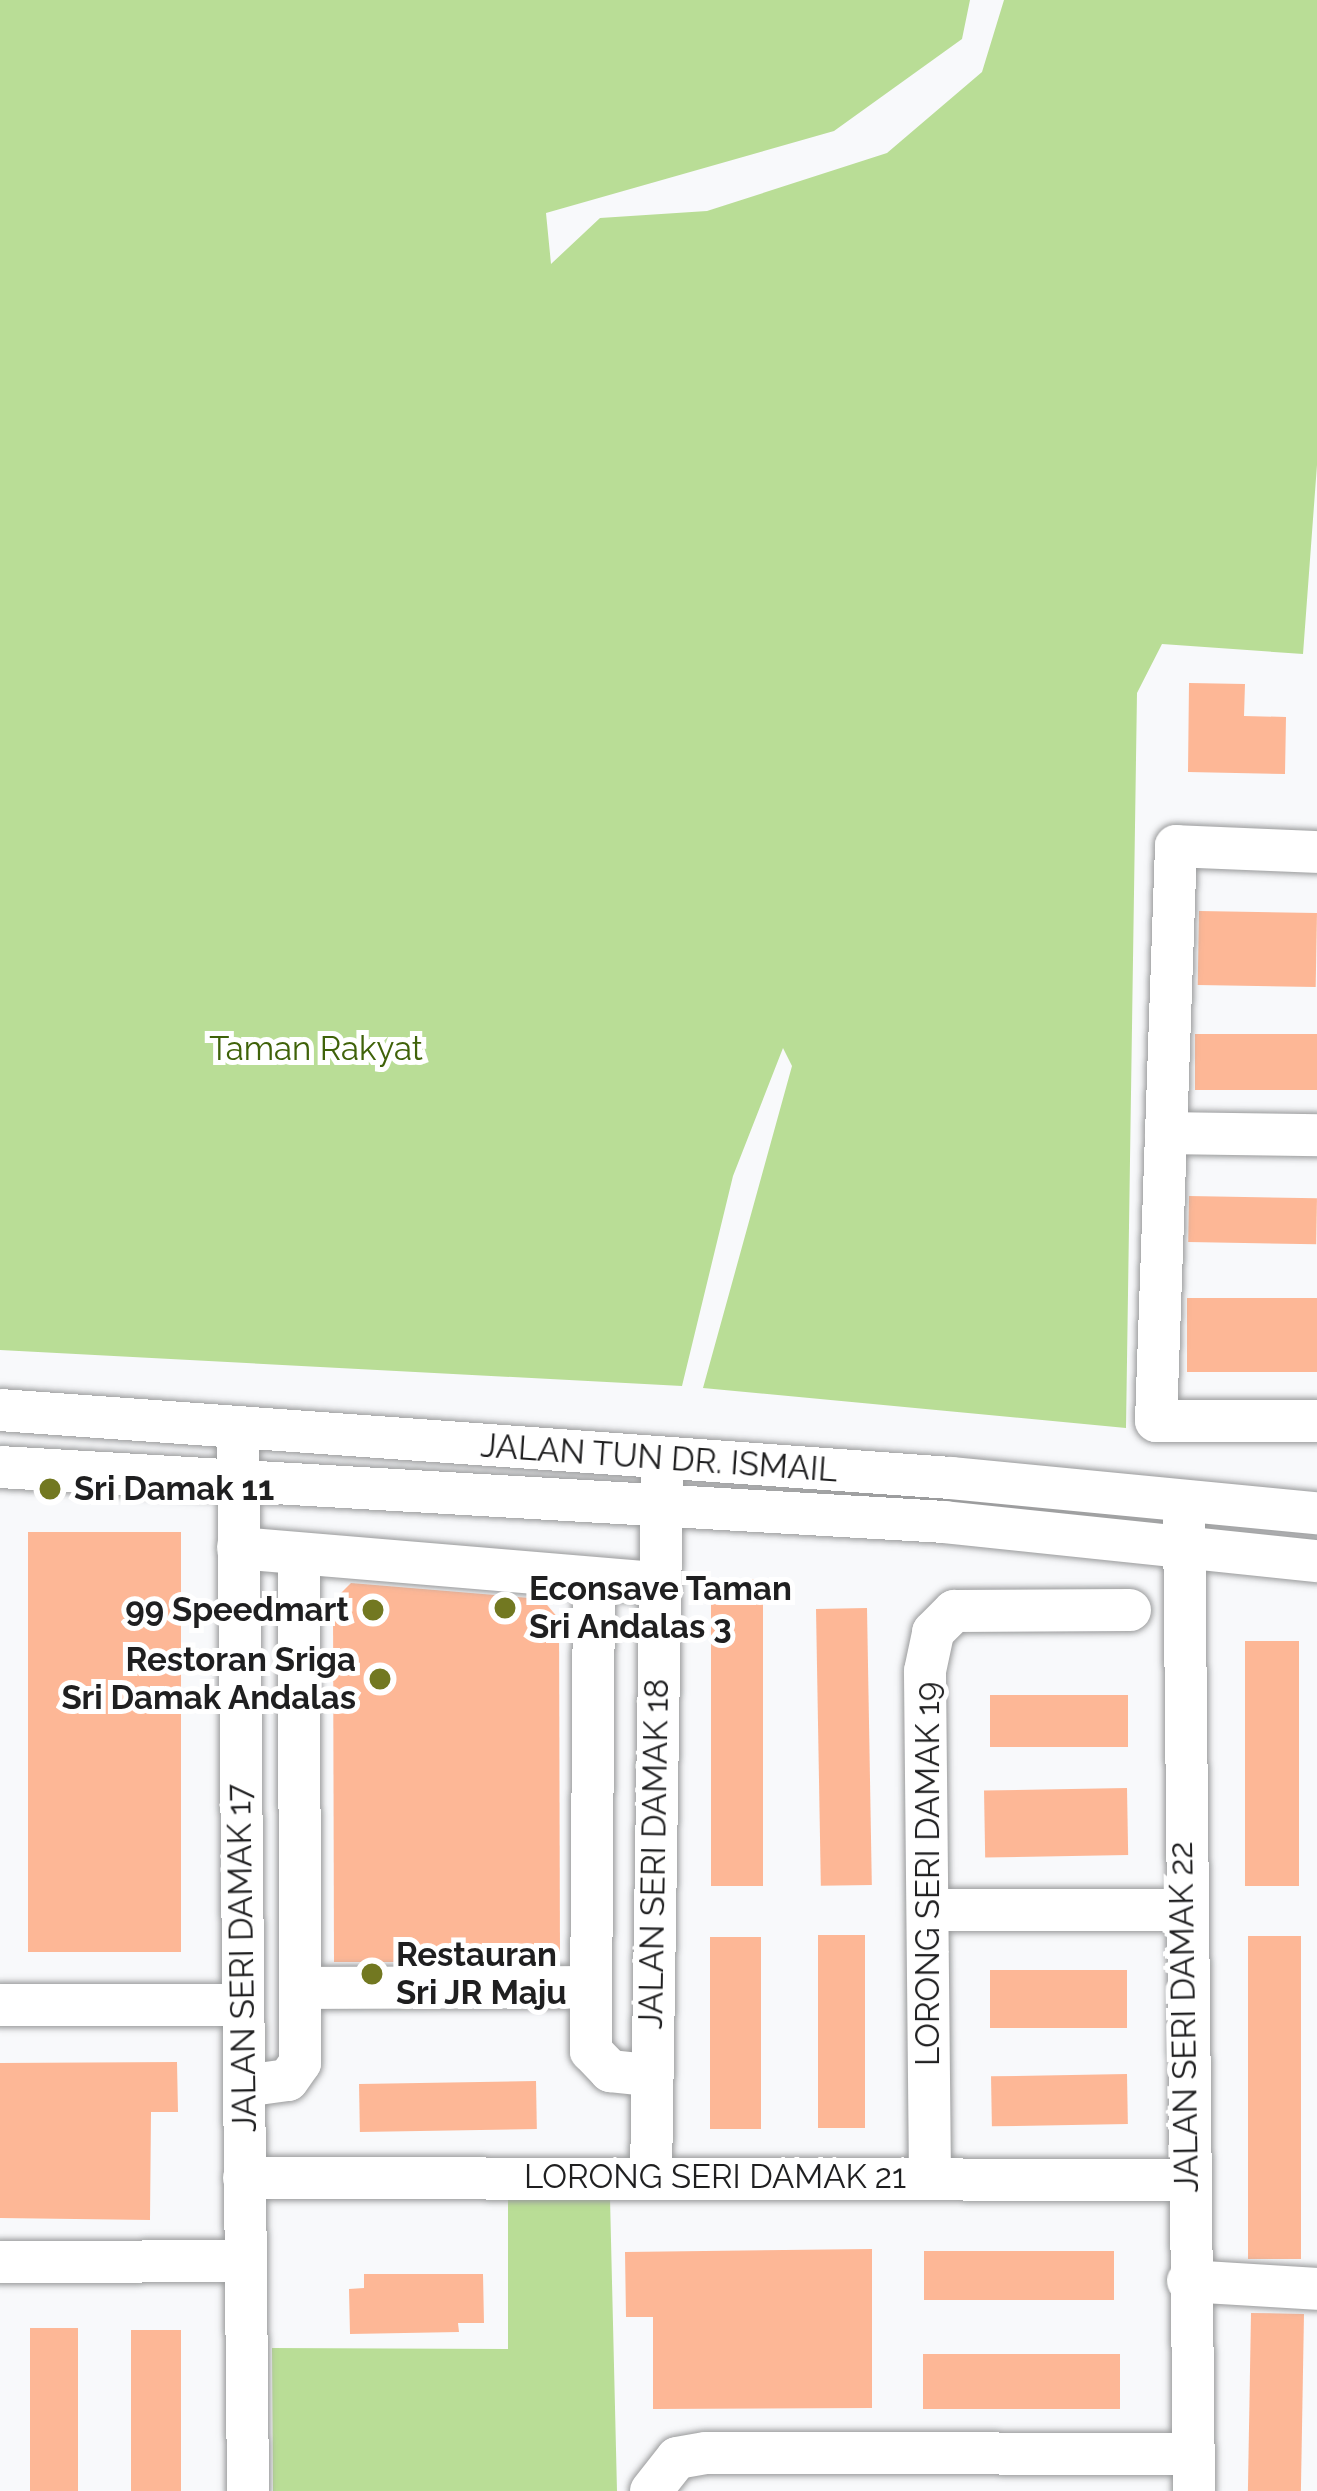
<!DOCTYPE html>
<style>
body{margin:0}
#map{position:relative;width:1317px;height:2491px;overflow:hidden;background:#f8f9fb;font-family:Raleway,sans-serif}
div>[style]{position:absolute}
.green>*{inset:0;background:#b9dd96}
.building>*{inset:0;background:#fdb796;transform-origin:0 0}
.roads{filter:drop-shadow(0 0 3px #999a9b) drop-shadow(0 0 3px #999a9b)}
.minor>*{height:42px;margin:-21px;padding:0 21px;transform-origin:21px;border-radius:21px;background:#fff}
.dots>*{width:33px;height:33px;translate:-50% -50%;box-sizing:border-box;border:6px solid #fff;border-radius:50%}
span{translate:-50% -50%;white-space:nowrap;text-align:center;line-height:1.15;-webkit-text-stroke:10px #fff;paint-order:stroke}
.park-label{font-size:33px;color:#3f6209}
.street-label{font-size:33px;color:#1f1f20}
.poi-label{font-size:33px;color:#1f1f20;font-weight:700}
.left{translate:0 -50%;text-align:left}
.right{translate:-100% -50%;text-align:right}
</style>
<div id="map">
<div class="green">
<div style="clip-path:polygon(0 0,970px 0,962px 39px,834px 131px,546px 213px,551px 264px,600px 218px,707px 211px,887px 153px,982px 72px,1004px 0,1317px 0,1317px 465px,1303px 654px,1162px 644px,1137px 693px,1126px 1428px,703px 1388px,792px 1066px,783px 1048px,733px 1176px,682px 1386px,0 1350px)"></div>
<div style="clip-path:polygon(508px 2197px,610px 2198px,617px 2491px,273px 2491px,272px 2348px,508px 2349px)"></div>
</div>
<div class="building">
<div style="clip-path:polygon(1189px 683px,1245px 684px,1244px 716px,1286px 717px,1285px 774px,1188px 772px)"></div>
<div style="left:1199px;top:911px;width:118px;height:74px;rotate:1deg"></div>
<div style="left:1195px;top:1034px;width:122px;height:56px"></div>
<div style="left:1189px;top:1196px;width:128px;height:46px;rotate:1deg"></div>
<div style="left:1187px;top:1298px;width:130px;height:74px"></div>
<div style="left:181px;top:1532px;width:420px;height:153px;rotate:90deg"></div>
<div style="left:763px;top:1579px;width:307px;height:52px;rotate:90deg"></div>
<div style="clip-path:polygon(351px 1583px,542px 1599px,559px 1619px,560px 1962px,334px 1962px,333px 1601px)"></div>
<div style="left:867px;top:1608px;width:277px;height:51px;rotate:89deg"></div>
<div style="left:1245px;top:1641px;width:54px;height:245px"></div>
<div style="left:990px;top:1695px;width:138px;height:52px"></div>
<div style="left:1127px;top:1788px;width:67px;height:143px;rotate:89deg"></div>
<div style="left:818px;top:1935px;width:47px;height:193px"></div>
<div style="left:1248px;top:1936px;width:53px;height:323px"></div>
<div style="left:710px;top:1937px;width:51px;height:192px"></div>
<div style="left:990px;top:1970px;width:137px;height:58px"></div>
<div style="clip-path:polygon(177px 2062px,178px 2112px,151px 2112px,150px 2220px,0 2218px,0 2063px)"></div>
<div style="left:1127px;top:2074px;width:50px;height:136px;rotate:89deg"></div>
<div style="left:536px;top:2081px;width:48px;height:177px;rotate:89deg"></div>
<div style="clip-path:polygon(872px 2249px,872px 2408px,653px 2409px,653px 2317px,626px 2317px,625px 2252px)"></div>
<div style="left:924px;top:2251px;width:190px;height:49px"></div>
<div style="clip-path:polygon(364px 2274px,483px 2274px,484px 2323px,458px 2323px,459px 2332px,350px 2334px,349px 2289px,364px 2288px)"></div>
<div style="left:1251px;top:2313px;width:53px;height:178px;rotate:1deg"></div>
<div style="left:30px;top:2328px;width:48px;height:163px"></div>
<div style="left:131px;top:2330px;width:50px;height:161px"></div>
<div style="left:923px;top:2354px;width:197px;height:55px"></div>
</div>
<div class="roads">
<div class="minor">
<div style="left:1317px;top:852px;width:141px;rotate:-177.6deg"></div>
<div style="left:1176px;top:846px;width:575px;rotate:91.99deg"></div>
<div style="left:1156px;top:1421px;width:161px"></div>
<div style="left:1166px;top:1133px;width:151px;rotate:0.8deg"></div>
<div style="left:0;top:1410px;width:953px;rotate:4.09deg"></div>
<div style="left:951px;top:1478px;width:368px;rotate:5.5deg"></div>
<div style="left:238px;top:1448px;width:1043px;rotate:89.45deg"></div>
<div style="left:0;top:1467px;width:946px;rotate:3.33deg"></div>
<div style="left:944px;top:1522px;width:375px;rotate:6deg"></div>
<div style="left:1184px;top:1520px;width:971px;rotate:89.41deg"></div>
<div style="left:238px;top:1548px;width:421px;rotate:4.8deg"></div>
<div style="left:594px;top:1580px;width:471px;rotate:90.4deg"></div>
<div style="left:591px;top:2051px;width:28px;rotate:46deg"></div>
<div style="left:610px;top:2071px;width:39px;rotate:6deg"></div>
<div style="left:928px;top:1910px;width:254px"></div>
<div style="left:303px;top:1988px;width:288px;rotate:-0.2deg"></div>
<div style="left:0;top:2005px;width:243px"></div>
<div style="left:244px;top:2086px;width:44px;rotate:-7.8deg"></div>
<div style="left:288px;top:2080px;width:21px;rotate:-55deg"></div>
<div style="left:300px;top:2063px;width:508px;rotate:-90.11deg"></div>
<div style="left:651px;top:2176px;width:700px;rotate:-89.1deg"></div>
<div style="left:244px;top:2178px;width:942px;rotate:0.12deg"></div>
<div style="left:930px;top:2178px;width:507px;rotate:-90.57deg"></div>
<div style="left:925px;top:1671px;width:40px;rotate:-78deg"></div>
<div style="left:933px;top:1632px;width:30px;rotate:-45deg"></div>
<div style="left:954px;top:1611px;width:176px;rotate:-0.3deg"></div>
<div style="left:0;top:2262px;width:245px;rotate:-0.2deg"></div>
<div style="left:1188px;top:2281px;width:129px;rotate:3.5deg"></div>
<div style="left:651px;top:2491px;width:42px;rotate:-51.8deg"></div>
<div style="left:677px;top:2458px;width:29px;rotate:-10deg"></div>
<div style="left:706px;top:2453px;width:488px;rotate:0.1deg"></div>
</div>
</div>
<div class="dots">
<div style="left:50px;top:1489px;background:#727821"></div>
<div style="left:505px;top:1608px;background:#727821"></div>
<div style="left:373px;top:1610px;background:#727821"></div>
<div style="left:380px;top:1679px;background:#727821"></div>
<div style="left:372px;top:1974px;background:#727821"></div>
</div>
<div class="park-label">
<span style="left:316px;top:1049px">Taman Rakyat</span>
</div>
<div class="street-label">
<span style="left:659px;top:1458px;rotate:4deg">JALAN TUN DR. ISMAIL</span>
<span style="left:654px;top:1854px;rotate:-89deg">JALAN SERI DAMAK 18</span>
<span style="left:928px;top:1874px;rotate:-90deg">LORONG SERI DAMAK 19</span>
<span style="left:242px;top:1958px;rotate:-91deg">JALAN SERI DAMAK 17</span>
<span style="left:1184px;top:2017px;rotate:-91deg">JALAN SERI DAMAK 22</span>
<span style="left:715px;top:2177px">LORONG SERI DAMAK 21</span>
</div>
<div class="poi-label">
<span class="left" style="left:74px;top:1489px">Sri Damak 11</span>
<span class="left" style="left:529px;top:1608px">Econsave Taman<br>Sri Andalas 3</span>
<span class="right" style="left:349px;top:1610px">99 Speedmart</span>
<span class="right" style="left:356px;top:1679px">Restoran Sriga<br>Sri Damak Andalas</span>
<span class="left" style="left:396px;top:1974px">Restauran<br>Sri JR Maju</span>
</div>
</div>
